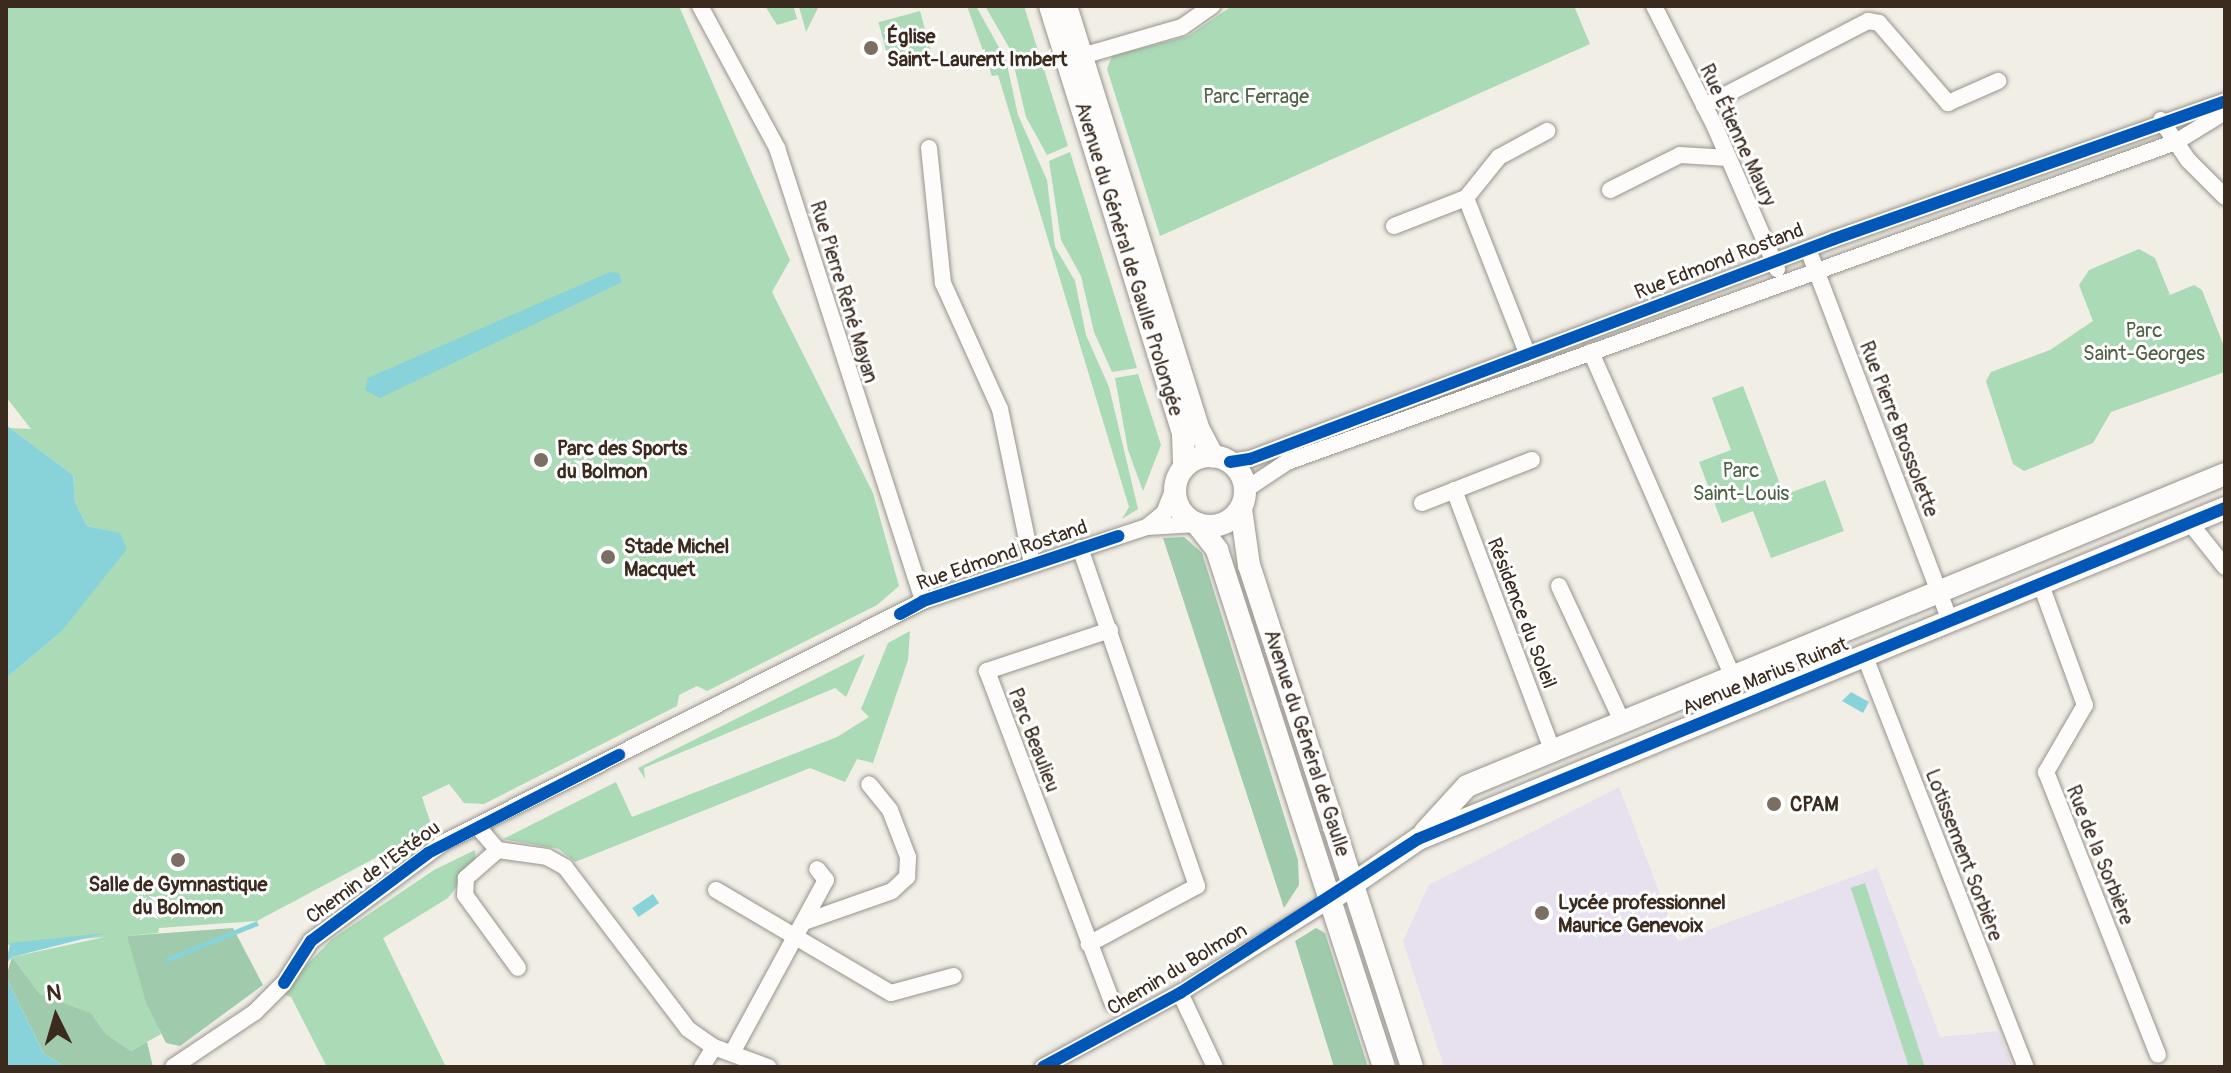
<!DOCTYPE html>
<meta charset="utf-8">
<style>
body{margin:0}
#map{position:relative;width:2231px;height:1073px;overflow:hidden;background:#f1eee6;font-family:Pangolin,sans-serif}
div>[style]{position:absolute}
.built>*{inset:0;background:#e7e0ee}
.green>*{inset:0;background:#aadab6;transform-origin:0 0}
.forest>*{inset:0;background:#9fcaab}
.water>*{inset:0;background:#88d3d9;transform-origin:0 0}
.roads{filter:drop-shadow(0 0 2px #97938d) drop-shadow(0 0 2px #97938d)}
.street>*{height:16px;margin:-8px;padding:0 8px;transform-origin:8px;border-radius:8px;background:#fdfcfb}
.secondary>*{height:22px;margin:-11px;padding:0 11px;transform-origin:11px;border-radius:11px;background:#fdfcfb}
.secondary>.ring{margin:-11px;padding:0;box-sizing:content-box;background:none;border:22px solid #fdfcfb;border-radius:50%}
.cycleway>*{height:12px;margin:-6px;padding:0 6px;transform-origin:6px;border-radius:6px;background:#0057b8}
.dots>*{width:22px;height:22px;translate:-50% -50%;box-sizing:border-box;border:4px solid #fff;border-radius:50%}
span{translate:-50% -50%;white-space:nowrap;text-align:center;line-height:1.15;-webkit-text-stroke:6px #fff;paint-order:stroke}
.poi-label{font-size:20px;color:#3b2a1e;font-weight:700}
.left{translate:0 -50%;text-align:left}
.park-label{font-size:20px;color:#4e6246}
.street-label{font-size:20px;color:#3b2a1e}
.frame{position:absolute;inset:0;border:8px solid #3b2a1e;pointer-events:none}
.north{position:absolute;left:16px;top:977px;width:80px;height:80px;-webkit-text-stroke:6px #fff;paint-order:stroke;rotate:355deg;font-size:22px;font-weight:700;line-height:32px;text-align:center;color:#3b2a1e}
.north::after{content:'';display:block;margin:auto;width:28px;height:36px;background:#3b2a1e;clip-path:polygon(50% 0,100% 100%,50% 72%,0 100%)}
</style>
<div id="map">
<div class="built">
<div style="clip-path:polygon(1619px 787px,1678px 941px,1877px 868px,1940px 1037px,1998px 1031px,2013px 1067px,1444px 1067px,1403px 941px,1429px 885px)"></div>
</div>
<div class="green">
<div style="clip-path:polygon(6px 6px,679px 6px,790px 260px,772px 292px,873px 493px,899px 586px,877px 605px,707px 691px,697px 686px,679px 695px,677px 706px,484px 804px,464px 803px,449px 784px,422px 797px,430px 821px,424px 832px,257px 921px,159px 928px,158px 933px,127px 936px,161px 1034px,131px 1051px,106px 1034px,91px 1013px,40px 994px,12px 957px,105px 937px,6px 945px,6px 678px,60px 633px,109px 531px,87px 526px,75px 502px,73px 475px,10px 428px,31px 429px,6px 397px)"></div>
<div style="clip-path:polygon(765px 6px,794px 8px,797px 19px,777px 25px)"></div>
<div style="clip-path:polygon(967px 6px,976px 6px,1006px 60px,1018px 115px,1047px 180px,1055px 247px,1075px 281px,1086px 335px,1109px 387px,1138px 509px,1122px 519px,1129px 507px,1040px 213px,998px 75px,992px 76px)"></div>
<div style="clip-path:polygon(985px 6px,1024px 6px,1068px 146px,1047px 155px,1026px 117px,1010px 49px)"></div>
<div style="clip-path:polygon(1232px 6px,1574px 6px,1590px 44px,1160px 236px,1107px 69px,1112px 56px,1188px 36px)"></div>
<div style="clip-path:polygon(799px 7px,818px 8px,806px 32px,802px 17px)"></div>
<div style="left:920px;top:11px;width:42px;height:43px;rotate:75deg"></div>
<div style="clip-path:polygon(1070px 152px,1137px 368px,1112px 372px,1094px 332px,1081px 276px,1061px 240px,1049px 161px)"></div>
<div style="clip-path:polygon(2139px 249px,2155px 258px,2170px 295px,2194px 285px,2202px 290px,2225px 349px,2225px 372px,2111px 412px,2093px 443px,2024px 471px,2013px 464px,1986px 381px,1991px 372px,2050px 350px,2093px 321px,2079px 285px,2089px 270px)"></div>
<div style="clip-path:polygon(1138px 374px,1161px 445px,1143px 491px,1128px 450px,1115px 378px)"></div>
<div style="clip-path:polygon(1743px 386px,1784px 495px,1825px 480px,1844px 531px,1771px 558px,1753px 511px,1722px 523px,1699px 462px,1731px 450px,1712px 398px)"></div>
<div style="clip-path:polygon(910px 631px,908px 660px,873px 763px,857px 759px,845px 782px,810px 768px,575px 862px,559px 849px,503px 839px,616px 782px,632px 817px,837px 737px,869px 717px,861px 709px,888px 643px)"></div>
<div style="clip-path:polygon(865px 654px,846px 697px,835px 688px,644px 768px,645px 779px,638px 768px)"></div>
<div style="clip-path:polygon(475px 850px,476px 861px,448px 898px,383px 938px,446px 1067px,327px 1067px,291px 997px,283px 994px,290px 982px,332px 939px,434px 870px)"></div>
<div style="left:1865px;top:883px;width:194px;height:15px;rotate:72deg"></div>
</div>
<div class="forest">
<div style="clip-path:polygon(1184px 537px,1202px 553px,1298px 860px,1299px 885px,1284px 908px,1163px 538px)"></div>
<div style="clip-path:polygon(233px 928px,263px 985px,180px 1046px,166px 1043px,146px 1002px,127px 936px)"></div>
<div style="clip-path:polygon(1316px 928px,1325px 933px,1368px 1067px,1334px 1067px,1295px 941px)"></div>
<div style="clip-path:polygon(12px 957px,40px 994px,91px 1013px,106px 1034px,131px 1051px,147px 1042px,153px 1067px,66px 1067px,44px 1054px,6px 977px)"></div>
</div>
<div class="water">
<div style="clip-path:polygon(610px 272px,619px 273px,622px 282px,380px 398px,365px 390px,368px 378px)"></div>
<div style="clip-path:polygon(6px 425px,73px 475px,75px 502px,87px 526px,120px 533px,127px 549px,60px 633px,6px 678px)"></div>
<div style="clip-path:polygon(1851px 692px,1869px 702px,1863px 713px,1842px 701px)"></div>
<div style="left:653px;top:894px;width:11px;height:25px;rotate:56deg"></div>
<div style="left:257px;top:921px;width:5px;height:99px;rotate:68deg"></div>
<div style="clip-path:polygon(106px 933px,12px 957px,6px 964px,10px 943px)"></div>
<div style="clip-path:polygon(6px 977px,44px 1054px,66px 1067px,6px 1067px)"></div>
</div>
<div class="roads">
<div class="street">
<div style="left:700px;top:6px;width:162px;rotate:61.5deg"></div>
<div style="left:777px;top:148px;width:476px;rotate:72.1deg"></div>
<div style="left:1654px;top:6px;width:136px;rotate:63.2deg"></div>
<div style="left:1715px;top:127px;width:155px;rotate:66.4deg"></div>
<div style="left:1082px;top:56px;width:104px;rotate:-16.2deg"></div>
<div style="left:1182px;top:27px;width:37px;rotate:-35deg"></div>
<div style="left:1704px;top:106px;width:185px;rotate:-27.4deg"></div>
<div style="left:1868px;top:21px;width:11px;rotate:10deg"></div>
<div style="left:1879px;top:23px;width:106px;rotate:49.2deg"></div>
<div style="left:1948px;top:103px;width:55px;rotate:-23.7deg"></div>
<div style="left:2161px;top:120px;width:48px;rotate:56deg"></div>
<div style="left:2188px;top:160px;width:52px;rotate:45deg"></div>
<div style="left:929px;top:148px;width:136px;rotate:84.1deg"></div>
<div style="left:943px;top:283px;width:138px;rotate:65.7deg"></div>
<div style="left:1000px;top:409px;width:158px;rotate:78.3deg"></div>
<div style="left:1610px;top:190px;width:78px;rotate:-26.6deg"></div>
<div style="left:1680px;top:155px;width:48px;rotate:3.6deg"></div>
<div style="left:1466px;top:198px;width:53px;rotate:-51.2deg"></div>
<div style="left:1499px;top:157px;width:55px;rotate:-28.4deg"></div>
<div style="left:1394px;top:226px;width:77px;rotate:-21.3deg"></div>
<div style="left:1466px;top:198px;width:167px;rotate:68.5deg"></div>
<div style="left:1808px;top:249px;width:400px;rotate:69.1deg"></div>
<div style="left:1591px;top:352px;width:352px;rotate:66.4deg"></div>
<div style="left:1230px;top:462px;width:20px;rotate:-9deg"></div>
<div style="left:1250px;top:459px;width:624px;rotate:-20.64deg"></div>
<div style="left:1834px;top:239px;width:415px;rotate:-19.4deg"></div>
<div style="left:1245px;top:490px;width:50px;rotate:-33.7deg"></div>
<div style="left:1287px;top:462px;width:945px;rotate:-19.8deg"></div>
<div style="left:2176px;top:142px;width:57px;rotate:-31.5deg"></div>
<div style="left:1454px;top:490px;width:278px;rotate:69.3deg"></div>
<div style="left:1422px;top:503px;width:118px;rotate:-21.4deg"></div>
<div style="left:2190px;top:523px;width:56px;rotate:51.5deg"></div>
<div style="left:1148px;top:526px;width:21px;rotate:-39deg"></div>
<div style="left:1164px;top:513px;width:27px;rotate:-68deg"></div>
<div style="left:1080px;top:548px;width:358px;rotate:70.9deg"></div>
<div style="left:1197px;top:886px;width:123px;rotate:151.8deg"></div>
<div style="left:2041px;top:585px;width:128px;rotate:69.9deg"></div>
<div style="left:2085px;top:705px;width:78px;rotate:120.2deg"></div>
<div style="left:2046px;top:772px;width:304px;rotate:68.4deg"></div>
<div style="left:1559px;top:586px;width:149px;rotate:65deg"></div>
<div style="left:1110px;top:630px;width:130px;rotate:161.6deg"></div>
<div style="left:987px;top:671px;width:356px;rotate:69.3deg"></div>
<div style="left:1865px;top:657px;width:440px;rotate:68.6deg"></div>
<div style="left:477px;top:826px;width:32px;rotate:49deg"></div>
<div style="left:498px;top:850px;width:49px;rotate:8.1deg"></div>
<div style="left:547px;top:857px;width:21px;rotate:29deg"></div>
<div style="left:565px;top:867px;width:203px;rotate:52.8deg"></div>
<div style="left:688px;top:1029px;width:32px;rotate:35deg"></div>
<div style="left:714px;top:1047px;width:58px;rotate:20.3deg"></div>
<div style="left:498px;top:850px;width:43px;rotate:138.8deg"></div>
<div style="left:466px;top:878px;width:17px;rotate:93deg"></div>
<div style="left:465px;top:895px;width:90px;rotate:54deg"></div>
<div style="left:716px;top:890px;width:203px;rotate:30.5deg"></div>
<div style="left:891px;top:993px;width:65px;rotate:-15.1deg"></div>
<div style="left:807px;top:921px;width:90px;rotate:-19.4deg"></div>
<div style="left:892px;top:891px;width:21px;rotate:-43deg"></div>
<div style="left:907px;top:877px;width:20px;rotate:-87deg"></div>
<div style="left:908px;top:857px;width:50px;rotate:-111deg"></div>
<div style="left:890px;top:810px;width:33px;rotate:-129deg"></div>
<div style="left:1180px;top:993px;width:82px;rotate:64.7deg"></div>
<div style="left:732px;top:1053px;width:197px;rotate:-61.5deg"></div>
<div style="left:826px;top:880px;width:14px;rotate:-129deg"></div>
<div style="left:173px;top:1067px;width:99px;rotate:-33.9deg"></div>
<div style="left:255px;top:1012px;width:41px;rotate:-45deg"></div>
<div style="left:284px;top:983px;width:50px;rotate:-57.3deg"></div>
<div style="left:311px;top:941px;width:164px;rotate:-36.6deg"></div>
<div style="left:443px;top:843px;width:538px;rotate:-26.76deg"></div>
<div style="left:923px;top:601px;width:236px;rotate:-18.3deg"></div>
<div style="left:1147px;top:527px;width:50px;rotate:-3.4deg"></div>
<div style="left:702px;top:1067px;width:23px;rotate:-59deg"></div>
<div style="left:1043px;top:1067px;width:156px;rotate:-28.4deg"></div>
<div style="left:1180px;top:993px;width:176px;rotate:-31.8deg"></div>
</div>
<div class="secondary">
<div style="left:1050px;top:6px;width:448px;rotate:72.7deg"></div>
<div style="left:1183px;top:434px;width:32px;rotate:88deg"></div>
<div style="left:1066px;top:6px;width:444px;rotate:72.6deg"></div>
<div style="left:1199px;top:430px;width:30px;rotate:62deg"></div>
<div class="ring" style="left:1175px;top:456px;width:48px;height:48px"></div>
<div style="left:1241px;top:509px;width:57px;rotate:81.9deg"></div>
<div style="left:1249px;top:565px;width:528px;rotate:72.01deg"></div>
<div style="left:1197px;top:524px;width:33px;rotate:52deg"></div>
<div style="left:1217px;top:550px;width:543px;rotate:72.1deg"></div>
<div style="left:1425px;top:832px;width:62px;rotate:-47.6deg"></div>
<div style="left:1467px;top:786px;width:820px;rotate:-22.37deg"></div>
<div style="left:1330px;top:900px;width:107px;rotate:-34.7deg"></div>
<div style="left:1418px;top:839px;width:872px;rotate:-22.3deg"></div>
</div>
</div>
<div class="cycleway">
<div style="left:1230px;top:462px;width:20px;rotate:-9deg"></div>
<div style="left:1250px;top:459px;width:624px;rotate:-20.64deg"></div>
<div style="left:1834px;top:239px;width:415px;rotate:-19.4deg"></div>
<div style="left:900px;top:614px;width:26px;rotate:-29deg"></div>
<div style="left:923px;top:601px;width:206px;rotate:-18.4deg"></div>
<div style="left:284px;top:983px;width:50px;rotate:-57.3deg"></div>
<div style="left:311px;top:941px;width:146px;rotate:-36.9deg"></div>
<div style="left:428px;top:853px;width:215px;rotate:-27.2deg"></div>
<div style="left:1043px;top:1067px;width:156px;rotate:-28.4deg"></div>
<div style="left:1180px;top:993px;width:283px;rotate:-32.9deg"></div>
<div style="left:1418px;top:839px;width:872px;rotate:-22.3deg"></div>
</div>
<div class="dots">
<div style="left:871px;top:48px;background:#7b6f64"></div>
<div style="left:541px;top:460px;background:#7b6f64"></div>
<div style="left:608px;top:557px;background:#7b6f64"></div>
<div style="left:1774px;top:804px;background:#7b6f64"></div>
<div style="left:178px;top:860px;background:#7b6f64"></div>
<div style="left:1542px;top:913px;background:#7b6f64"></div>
</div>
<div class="poi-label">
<span class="left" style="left:887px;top:48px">Église<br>Saint-Laurent Imbert</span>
<span class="left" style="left:557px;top:460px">Parc des Sports<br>du Bolmon</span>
<span class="left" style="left:624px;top:558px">Stade Michel<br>Macquet</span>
<span class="left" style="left:1790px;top:804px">CPAM</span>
<span style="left:178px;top:896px">Salle de Gymnastique<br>du Bolmon</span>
<span class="left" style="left:1558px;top:914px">Lycée professionnel<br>Maurice Genevoix</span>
</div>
<div class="park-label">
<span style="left:1256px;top:96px">Parc Ferrage</span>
<span style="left:2144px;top:342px">Parc<br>Saint-Georges</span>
<span style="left:1741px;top:482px">Parc<br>Saint-Louis</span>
</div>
<div class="street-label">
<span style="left:1738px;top:135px;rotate:65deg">Rue Étienne Maury</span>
<span style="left:1129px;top:259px;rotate:73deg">Avenue du Général de Gaulle Prolongée</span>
<span style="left:1719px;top:261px;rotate:-21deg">Rue Edmond Rostand</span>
<span style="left:844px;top:292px;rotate:73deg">Rue Pierre Réné Mayan</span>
<span style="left:1899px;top:429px;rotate:69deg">Rue Pierre Brossolette</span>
<span style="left:1002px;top:555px;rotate:-19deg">Rue Edmond Rostand</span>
<span style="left:1522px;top:613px;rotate:69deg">Résidence du Soleil</span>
<span style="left:1765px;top:676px;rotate:-22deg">Avenue Marius Ruinat</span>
<span style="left:1034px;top:740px;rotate:69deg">Parc Beaulieu</span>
<span style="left:1307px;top:743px;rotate:72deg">Avenue du Général de Gaulle</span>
<span style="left:1964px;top:855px;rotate:69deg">Lotissement Sorbière</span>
<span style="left:2100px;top:855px;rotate:68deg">Rue de la Sorbière</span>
<span style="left:373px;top:872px;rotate:-36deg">Chemin de l'Estéou</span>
<span style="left:1177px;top:969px;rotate:-31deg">Chemin du Bolmon</span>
</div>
<div class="frame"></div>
<div class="north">N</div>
</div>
